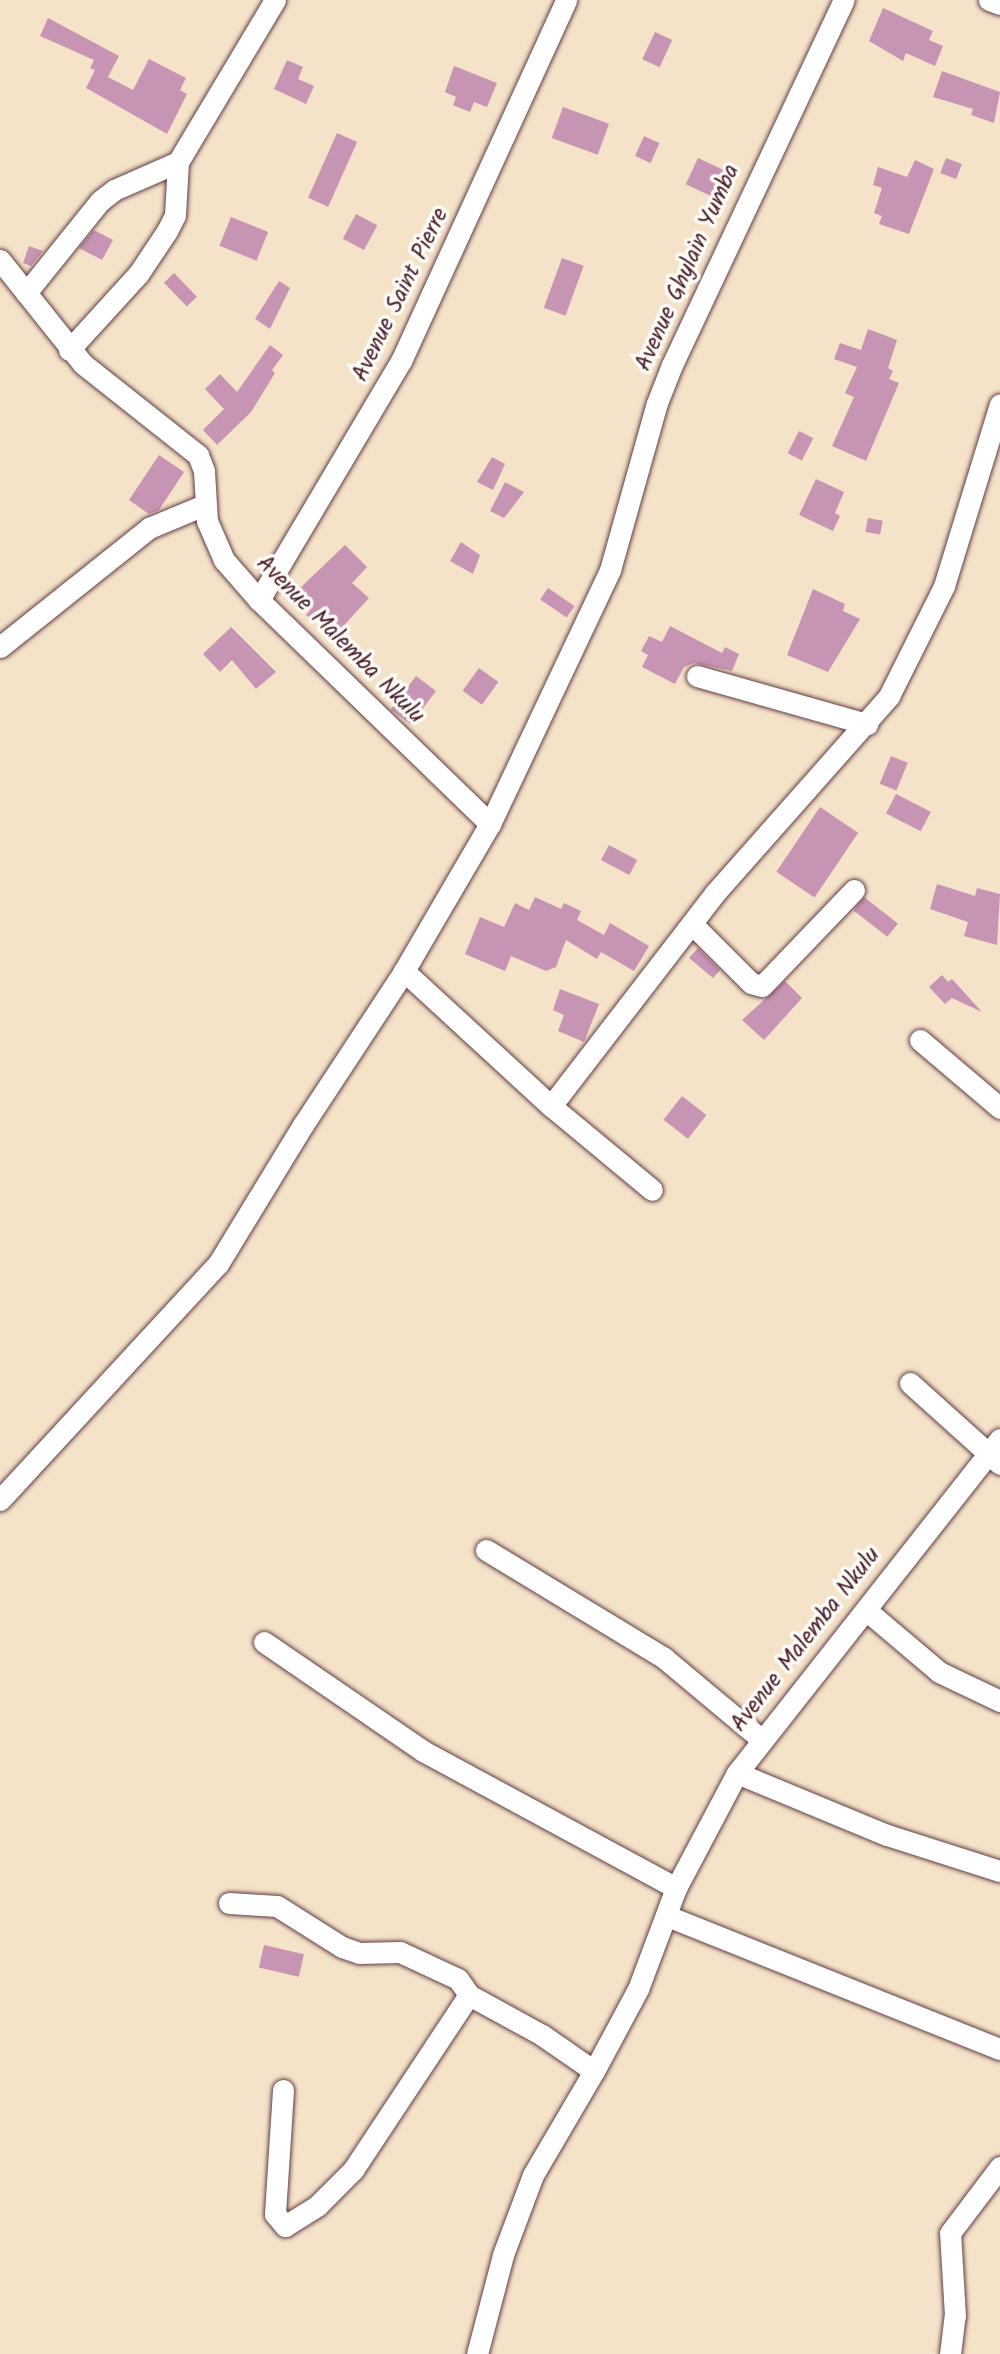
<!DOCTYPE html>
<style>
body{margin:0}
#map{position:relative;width:1000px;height:2354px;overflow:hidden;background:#f4e3c9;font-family:Kalam,sans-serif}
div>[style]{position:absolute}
.building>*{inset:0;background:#c894b3;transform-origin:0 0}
.roads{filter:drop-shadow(0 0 2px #643c43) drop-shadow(0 0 2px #643c43)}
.street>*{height:21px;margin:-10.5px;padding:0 10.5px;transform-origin:10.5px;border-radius:10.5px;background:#fff}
span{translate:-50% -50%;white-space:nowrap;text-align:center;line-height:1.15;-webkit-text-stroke:7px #fdfcf7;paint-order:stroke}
.street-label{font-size:23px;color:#4a1f2b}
</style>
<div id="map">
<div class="building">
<div style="clip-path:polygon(883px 8px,933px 31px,929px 40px,943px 46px,935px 66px,906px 53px,903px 61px,869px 41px)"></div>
<div style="clip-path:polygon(48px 18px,119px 56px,108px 77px,133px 90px,149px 59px,186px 78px,180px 90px,187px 94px,167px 134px,86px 88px,95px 70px,90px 68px,94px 60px,40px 36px)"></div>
<div style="left:655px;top:32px;width:19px;height:30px;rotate:25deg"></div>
<div style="clip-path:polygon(287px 60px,303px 67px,298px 79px,314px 86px,306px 104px,274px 89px)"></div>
<div style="clip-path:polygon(454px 66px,497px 83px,487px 107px,474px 102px,470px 112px,453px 105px,456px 97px,445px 92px)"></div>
<div style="clip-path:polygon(942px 71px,1000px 92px,994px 123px,971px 115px,973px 109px,933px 97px)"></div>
<div style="left:563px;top:107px;width:49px;height:33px;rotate:20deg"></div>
<div style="left:337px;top:133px;width:22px;height:71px;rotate:24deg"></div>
<div style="left:644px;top:136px;width:17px;height:22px;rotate:24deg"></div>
<div style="left:698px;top:158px;width:29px;height:29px;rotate:25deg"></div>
<div style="left:946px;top:158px;width:17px;height:16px;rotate:21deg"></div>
<div style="clip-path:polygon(915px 160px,934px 169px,909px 234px,879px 224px,882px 216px,874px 213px,882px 188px,873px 185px,878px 167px,907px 177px)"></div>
<div style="left:356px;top:214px;width:24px;height:28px;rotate:28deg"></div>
<div style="left:231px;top:217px;width:40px;height:31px;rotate:22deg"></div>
<div style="clip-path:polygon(94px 230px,113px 240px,102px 260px,79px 248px)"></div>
<div style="clip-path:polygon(29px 246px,43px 251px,31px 266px,23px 263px)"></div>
<div style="left:562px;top:258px;width:23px;height:53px;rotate:20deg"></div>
<div style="left:174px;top:273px;width:33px;height:14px;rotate:46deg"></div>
<div style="clip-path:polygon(279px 281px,290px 288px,270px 329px,255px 319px)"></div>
<div style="clip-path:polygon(868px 329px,897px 340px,888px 368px,893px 371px,889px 379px,899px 383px,866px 461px,832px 446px,854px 397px,845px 393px,857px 367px,834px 359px,840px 343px,861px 350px)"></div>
<div style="clip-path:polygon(270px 345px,283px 355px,272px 370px,275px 373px,251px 412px,217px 445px,203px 430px,224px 409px,205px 389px,220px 374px,237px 392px)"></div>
<div style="left:799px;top:431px;width:16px;height:25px;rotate:27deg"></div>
<div style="clip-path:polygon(159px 455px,184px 472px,159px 510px,149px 514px,129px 500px)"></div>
<div style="clip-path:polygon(492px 457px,505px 464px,493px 490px,477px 482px)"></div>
<div style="clip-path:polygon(816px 479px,844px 492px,835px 513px,840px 516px,833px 531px,799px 515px)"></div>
<div style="clip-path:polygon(505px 482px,524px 492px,504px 518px,490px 511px)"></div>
<div style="left:868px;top:518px;width:15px;height:14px;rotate:11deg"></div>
<div style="clip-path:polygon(461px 542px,480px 555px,473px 574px,450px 561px)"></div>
<div style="clip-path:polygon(345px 545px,367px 567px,352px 583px,369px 598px,336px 634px,306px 615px,310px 610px,300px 605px,306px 598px,298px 590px)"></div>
<div style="left:548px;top:588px;width:32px;height:14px;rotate:34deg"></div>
<div style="clip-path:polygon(813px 589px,845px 604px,843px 611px,860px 619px,828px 672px,787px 655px)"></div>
<div style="clip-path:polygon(670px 626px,722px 653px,725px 647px,739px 654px,732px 671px,694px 663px,684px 667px,675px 684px,642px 667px,648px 655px,641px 651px,649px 636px,662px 642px)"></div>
<div style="clip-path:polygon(231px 627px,276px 672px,256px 689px,232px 660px,220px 672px,203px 654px)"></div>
<div style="left:479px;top:668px;width:24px;height:28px;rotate:36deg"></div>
<div style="left:416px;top:676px;width:25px;height:42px;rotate:37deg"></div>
<div style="left:891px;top:756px;width:18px;height:30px;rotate:22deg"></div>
<div style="left:896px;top:794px;width:39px;height:22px;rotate:27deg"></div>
<div style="left:820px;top:807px;width:46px;height:78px;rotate:34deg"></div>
<div style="left:609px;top:845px;width:32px;height:17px;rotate:28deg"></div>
<div style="clip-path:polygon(937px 884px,975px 896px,977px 888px,1000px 894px,997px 945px,964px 936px,968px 922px,930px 909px)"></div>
<div style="clip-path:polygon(535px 897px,561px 909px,564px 903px,581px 911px,577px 920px,604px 935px,610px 923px,649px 946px,634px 971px,601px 952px,597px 959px,566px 940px,556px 967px,546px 971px,511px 956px,505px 971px,465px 954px,480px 917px,504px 927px,515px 903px,529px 910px)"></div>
<div style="left:864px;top:897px;width:43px;height:17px;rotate:38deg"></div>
<div style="clip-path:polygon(698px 948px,720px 970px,713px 978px,689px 958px)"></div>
<div style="clip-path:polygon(942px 975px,948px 982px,952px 979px,982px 1012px,952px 998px,945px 1004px,929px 987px)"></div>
<div style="clip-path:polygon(785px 981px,802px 998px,764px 1040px,742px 1020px)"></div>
<div style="clip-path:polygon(560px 989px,599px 1004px,584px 1042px,558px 1031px,564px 1015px,553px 1010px)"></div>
<div style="left:682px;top:1096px;width:31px;height:30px;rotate:38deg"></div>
<div style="left:264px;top:1945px;width:41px;height:23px;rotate:13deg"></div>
</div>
<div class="roads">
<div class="street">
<div style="left:989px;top:0;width:12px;rotate:20deg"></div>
<div style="left:0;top:260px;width:133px;rotate:51.4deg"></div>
<div style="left:83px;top:364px;width:147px;rotate:38.4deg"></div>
<div style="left:198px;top:455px;width:17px;rotate:69deg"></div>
<div style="left:204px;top:471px;width:50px;rotate:86.6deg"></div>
<div style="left:207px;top:521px;width:43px;rotate:66.4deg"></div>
<div style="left:224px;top:560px;width:53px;rotate:48.8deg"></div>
<div style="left:259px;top:600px;width:322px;rotate:44.1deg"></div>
<div style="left:26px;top:293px;width:118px;rotate:-51.2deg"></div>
<div style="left:100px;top:201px;width:18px;rotate:-38deg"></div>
<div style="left:114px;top:190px;width:70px;rotate:-23.6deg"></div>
<div style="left:178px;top:162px;width:189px;rotate:-59.1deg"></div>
<div style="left:69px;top:350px;width:104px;rotate:-47.7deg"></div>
<div style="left:139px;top:273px;width:50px;rotate:-56.3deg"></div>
<div style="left:167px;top:231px;width:18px;rotate:-63deg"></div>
<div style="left:175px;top:215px;width:53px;rotate:-86.8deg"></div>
<div style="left:259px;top:600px;width:278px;rotate:-59.3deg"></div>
<div style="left:401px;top:361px;width:397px;rotate:-65.4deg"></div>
<div style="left:0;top:647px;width:191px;rotate:-38.6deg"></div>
<div style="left:149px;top:528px;width:60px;rotate:-22.7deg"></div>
<div style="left:697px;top:676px;width:177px;rotate:15.8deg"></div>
<div style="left:692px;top:924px;width:83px;rotate:45deg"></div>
<div style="left:751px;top:983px;width:11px;rotate:15deg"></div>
<div style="left:762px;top:986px;width:133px;rotate:-46.2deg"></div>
<div style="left:404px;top:971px;width:200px;rotate:42.6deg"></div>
<div style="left:551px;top:1106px;width:131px;rotate:39.7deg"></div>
<div style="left:920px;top:1040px;width:105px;rotate:40.4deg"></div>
<div style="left:551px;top:1106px;width:269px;rotate:-52.4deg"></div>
<div style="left:715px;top:893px;width:263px;rotate:-48.5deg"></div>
<div style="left:889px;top:696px;width:123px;rotate:-63.4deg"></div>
<div style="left:944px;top:586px;width:190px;rotate:-72.9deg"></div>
<div style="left:910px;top:1383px;width:121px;rotate:42deg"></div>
<div style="left:0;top:1500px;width:321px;rotate:-47.3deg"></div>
<div style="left:218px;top:1264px;width:163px;rotate:-58.6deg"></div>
<div style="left:303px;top:1125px;width:184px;rotate:-56.7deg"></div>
<div style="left:404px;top:971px;width:170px;rotate:-59.7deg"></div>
<div style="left:490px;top:824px;width:281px;rotate:-64.7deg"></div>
<div style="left:610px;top:570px;width:173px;rotate:-74.3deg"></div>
<div style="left:657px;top:403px;width:41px;rotate:-68.5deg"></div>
<div style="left:672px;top:365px;width:403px;rotate:-64.8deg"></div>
<div style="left:486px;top:1550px;width:208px;rotate:31.2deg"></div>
<div style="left:664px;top:1658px;width:126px;rotate:39.9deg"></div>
<div style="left:866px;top:1610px;width:96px;rotate:40.3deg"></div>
<div style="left:939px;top:1672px;width:68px;rotate:25.4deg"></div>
<div style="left:264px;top:1642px;width:193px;rotate:34.4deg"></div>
<div style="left:423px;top:1751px;width:288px;rotate:28.4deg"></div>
<div style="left:676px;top:1888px;width:108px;rotate:110.6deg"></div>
<div style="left:638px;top:1989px;width:93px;rotate:118.2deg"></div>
<div style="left:737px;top:1773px;width:162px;rotate:22.5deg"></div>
<div style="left:887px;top:1835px;width:119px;rotate:17.7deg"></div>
<div style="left:676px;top:1888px;width:130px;rotate:-62.1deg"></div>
<div style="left:737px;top:1773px;width:425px;rotate:-51.8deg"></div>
<div style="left:229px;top:1903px;width:48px;rotate:3.6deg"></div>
<div style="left:277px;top:1906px;width:77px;rotate:32.2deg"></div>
<div style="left:342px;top:1947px;width:18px;rotate:19deg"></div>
<div style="left:359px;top:1953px;width:41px;rotate:-1.4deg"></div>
<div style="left:400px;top:1952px;width:64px;rotate:25deg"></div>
<div style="left:458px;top:1979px;width:19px;rotate:55deg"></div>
<div style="left:469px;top:1995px;width:83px;rotate:28.7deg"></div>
<div style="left:542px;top:2035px;width:63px;rotate:34.7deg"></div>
<div style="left:594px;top:2071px;width:121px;rotate:120.4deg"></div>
<div style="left:533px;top:2175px;width:85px;rotate:110.6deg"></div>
<div style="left:503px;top:2255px;width:102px;rotate:104.7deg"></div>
<div style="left:667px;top:1916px;width:359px;rotate:21.8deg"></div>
<div style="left:283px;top:2090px;width:124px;rotate:93.7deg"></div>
<div style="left:275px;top:2214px;width:16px;rotate:50deg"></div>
<div style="left:285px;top:2226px;width:38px;rotate:-32deg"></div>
<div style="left:317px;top:2206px;width:51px;rotate:-45deg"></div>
<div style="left:353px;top:2170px;width:210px;rotate:-56.5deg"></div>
<div style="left:950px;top:2354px;width:38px;rotate:-83deg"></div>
<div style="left:955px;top:2316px;width:83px;rotate:-93.4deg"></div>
<div style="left:950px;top:2233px;width:83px;rotate:-52.9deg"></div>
</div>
</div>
<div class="street-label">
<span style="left:688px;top:268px;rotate:-66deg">Avenue Ghylain Yumba</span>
<span style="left:401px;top:295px;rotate:-64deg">Avenue Saint Pierre</span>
<span style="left:340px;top:640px;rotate:45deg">Avenue Malemba Nkulu</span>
<span style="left:806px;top:1640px;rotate:-52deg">Avenue Malemba Nkulu</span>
</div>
</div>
